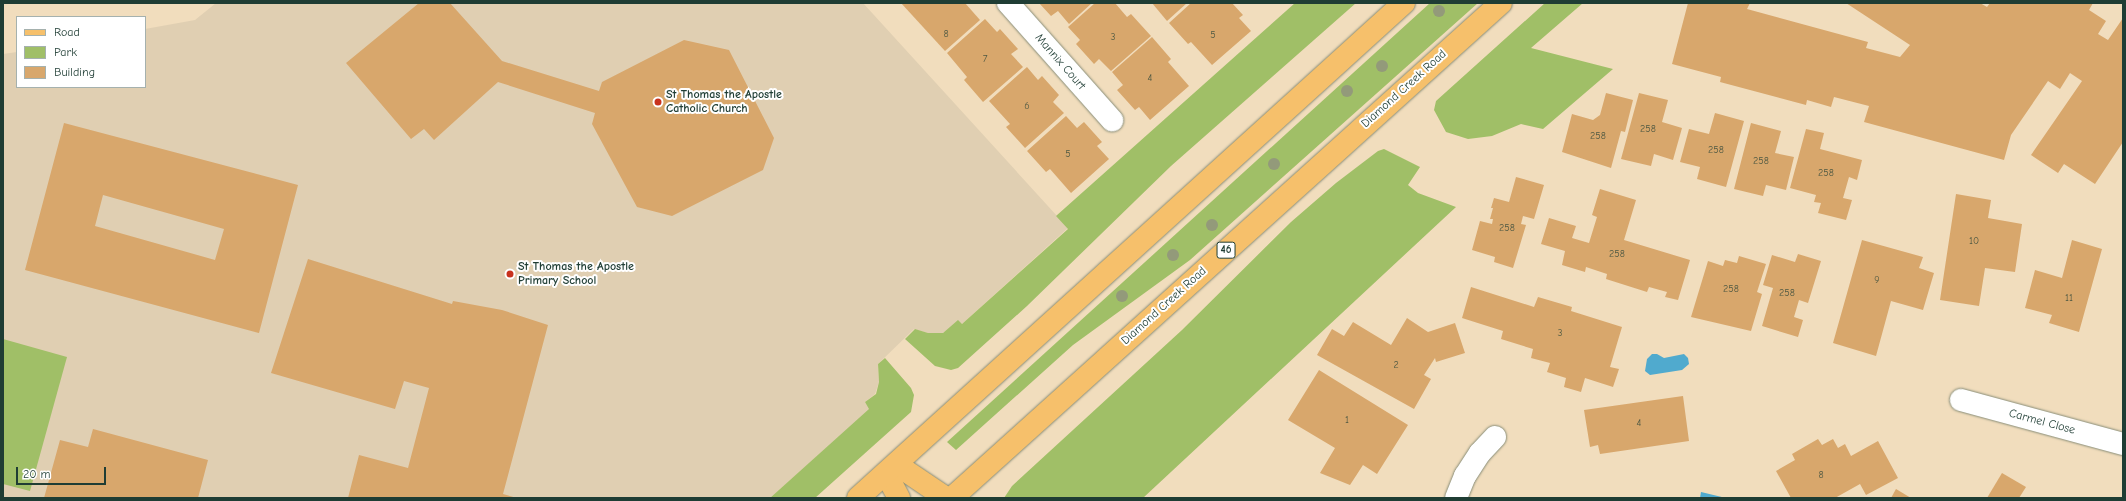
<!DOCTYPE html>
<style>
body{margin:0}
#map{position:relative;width:2126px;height:501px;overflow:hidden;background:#f1ddbd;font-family:"Comic Neue",sans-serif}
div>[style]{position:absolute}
.built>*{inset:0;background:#e0cfb2}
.green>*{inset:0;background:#a0bf67}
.water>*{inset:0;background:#50aace}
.building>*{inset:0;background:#d8a76c}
.roads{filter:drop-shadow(0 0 1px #888d78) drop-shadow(0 0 1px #888d78)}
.minor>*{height:22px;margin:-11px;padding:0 11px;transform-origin:11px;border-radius:11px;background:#fff}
.major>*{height:22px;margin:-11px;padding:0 11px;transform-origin:11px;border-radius:11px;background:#f6c06b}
.trees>*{width:12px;height:12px;margin:-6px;border-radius:50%;background:#939a7a}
.dots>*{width:11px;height:11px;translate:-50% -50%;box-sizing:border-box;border:2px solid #fff;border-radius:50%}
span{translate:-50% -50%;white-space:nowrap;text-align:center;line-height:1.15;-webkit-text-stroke:4px #fff;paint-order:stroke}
.number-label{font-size:10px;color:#4d5842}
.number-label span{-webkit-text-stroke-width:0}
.shield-label span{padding:1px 3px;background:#fff;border:1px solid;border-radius:3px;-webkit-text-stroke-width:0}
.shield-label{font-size:11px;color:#1f3d34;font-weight:700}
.street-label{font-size:12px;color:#1f3d34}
.poi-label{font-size:12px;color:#1f3d34;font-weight:700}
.left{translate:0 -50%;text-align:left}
.frame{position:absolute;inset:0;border:4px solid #1f3d34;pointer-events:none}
.legend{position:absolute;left:16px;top:16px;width:130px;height:72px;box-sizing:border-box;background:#fff;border:1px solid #a5b1ae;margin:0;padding:5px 7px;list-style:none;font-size:12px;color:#1f3d34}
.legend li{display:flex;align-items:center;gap:8px;height:20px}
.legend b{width:20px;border:1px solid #a5b1ae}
.scale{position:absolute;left:16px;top:467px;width:90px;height:18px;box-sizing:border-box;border:2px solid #1f3d34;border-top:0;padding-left:5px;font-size:12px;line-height:14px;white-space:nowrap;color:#1f3d34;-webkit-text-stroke:3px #fff;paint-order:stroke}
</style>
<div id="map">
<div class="built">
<div style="clip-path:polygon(216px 3px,863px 3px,1068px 228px,962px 324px,958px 321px,943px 333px,928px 333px,914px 329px,878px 364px,879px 382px,875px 394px,865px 402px,870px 409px,770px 498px,3px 498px,3px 54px,17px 52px,17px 87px,145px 87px,145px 29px,195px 20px)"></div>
</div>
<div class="green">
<div style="clip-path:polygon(1295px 3px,1356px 3px,1171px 166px,1027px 306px,958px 368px,951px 370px,935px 366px,905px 339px,915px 329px,928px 333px,943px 333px,958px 320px,962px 324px,1068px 229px,1056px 216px)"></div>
<div style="clip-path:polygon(1430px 3px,1478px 3px,1190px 260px,1073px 345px,956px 450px,947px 442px)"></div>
<div style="clip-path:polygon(1545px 3px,1583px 3px,1531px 48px,1613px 69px,1543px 129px,1521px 124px,1492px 136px,1468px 139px,1446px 132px,1434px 110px,1436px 101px)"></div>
<div style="clip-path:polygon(1384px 149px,1420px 167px,1408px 185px,1418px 193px,1456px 207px,1143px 498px,1004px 498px,1012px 486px,1182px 330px,1291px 222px,1336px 183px,1378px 151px)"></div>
<div style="clip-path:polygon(3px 339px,67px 357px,30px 491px,3px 484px)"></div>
<div style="clip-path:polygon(885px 358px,911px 388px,914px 395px,911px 412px,815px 498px,770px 498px,869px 409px,865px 402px,876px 394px,879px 382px,878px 364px)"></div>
</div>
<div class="water">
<div style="clip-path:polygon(1652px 354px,1657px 354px,1664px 358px,1684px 354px,1688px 358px,1689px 364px,1682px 370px,1650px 375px,1645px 371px,1647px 359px)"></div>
<div style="clip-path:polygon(1701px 492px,1726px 498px,1700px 498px)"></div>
</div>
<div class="building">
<div style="clip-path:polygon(419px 3px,450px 3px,502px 61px,599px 91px,602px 82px,684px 40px,729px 50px,774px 138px,763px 170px,672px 216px,637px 207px,592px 124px,595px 113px,498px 82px,434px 140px,424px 129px,411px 139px,346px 63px)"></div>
<div style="clip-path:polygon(901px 3px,965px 3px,980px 20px,945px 51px)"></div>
<div style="clip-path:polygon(1039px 3px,1092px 3px,1069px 24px,1058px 11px,1051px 16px)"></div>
<div style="clip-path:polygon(1095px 3px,1115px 3px,1127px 17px,1131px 14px,1151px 36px,1111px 71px,1099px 59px,1094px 64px,1076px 44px,1080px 40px,1068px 27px)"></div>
<div style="clip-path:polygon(1152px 3px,1187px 3px,1167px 21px)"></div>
<div style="clip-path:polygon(1191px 3px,1232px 3px,1243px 15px,1239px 18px,1251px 31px,1212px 65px,1191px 42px,1188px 44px,1169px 23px)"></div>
<div style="clip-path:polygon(1688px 3px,1750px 3px,1747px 9px,1868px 42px,1866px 48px,1900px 57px,1910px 45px,1846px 3px,1980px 3px,1987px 7px,1990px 3px,2093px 3px,2089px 10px,2106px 21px,2098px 34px,2108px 40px,2123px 18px,2123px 142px,2095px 184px,2064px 164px,2058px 173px,2031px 155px,2082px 81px,2070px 73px,2060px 89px,2048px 81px,2011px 135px,2004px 160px,1864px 122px,1869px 106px,1834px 97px,1831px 107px,1807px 100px,1806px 105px,1720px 82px,1721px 77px,1672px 64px)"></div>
<div style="clip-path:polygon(985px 19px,997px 32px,1000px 29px,1018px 49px,1011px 54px,1023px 67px,983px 102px,964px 80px,967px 77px,947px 53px)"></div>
<div style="clip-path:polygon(1152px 37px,1171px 59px,1168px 62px,1189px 86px,1150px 120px,1139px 107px,1135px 110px,1117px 90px,1123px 85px,1112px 72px)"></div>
<div style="clip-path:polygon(1027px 67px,1038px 80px,1042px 76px,1059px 95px,1053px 102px,1064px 113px,1025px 148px,1006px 127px,1010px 124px,989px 101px)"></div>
<div style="clip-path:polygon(1606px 93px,1633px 100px,1625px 132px,1621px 131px,1611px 168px,1562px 152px,1572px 114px,1593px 120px,1600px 115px)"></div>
<div style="clip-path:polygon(1639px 93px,1668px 100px,1662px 122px,1682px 128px,1673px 160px,1654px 154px,1651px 166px,1621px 159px)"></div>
<div style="clip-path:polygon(1715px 113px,1744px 121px,1726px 187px,1697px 179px,1700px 167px,1680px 162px,1689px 129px,1709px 134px)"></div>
<div style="clip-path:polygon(1066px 116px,1077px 128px,1084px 122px,1102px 142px,1097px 146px,1109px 159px,1071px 193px,1050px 169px,1046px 172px,1027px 151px)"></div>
<div style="clip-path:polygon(evenodd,64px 123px,298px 185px,259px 333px,25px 270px,64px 123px,103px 195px,224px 229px,215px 260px,95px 226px,103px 195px)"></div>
<div style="clip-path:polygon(1751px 123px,1781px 131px,1775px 153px,1794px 157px,1786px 190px,1766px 185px,1763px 196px,1734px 189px)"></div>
<div style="clip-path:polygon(1806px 129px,1824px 133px,1820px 149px,1862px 160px,1857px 180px,1849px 177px,1843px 198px,1852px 200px,1846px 220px,1818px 213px,1821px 203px,1814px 202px,1816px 195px,1790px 188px)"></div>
<div style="clip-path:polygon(1516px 177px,1544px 185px,1534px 219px,1523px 216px,1521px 224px,1526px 225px,1513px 268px,1494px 262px,1495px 257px,1472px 250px,1480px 221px,1492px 224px,1493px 219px,1490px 219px,1493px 208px,1491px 208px,1494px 198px,1509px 202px)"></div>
<div style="clip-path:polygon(1600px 189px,1636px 200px,1624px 240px,1690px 260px,1678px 300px,1665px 297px,1667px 292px,1649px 287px,1647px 292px,1606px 279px,1607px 274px,1586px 267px,1585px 272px,1562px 265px,1565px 251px,1541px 244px,1549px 218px,1576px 226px,1572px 238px,1589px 243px,1597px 217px,1592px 215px)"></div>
<div style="clip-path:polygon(1956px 194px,1991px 200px,1988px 218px,2022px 224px,2015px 272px,1985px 268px,1979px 306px,1940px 300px)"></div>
<div style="clip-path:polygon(1862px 240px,1923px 257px,1919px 268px,1934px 273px,1923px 310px,1891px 301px,1876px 356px,1833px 343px)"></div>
<div style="clip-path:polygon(2072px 240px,2102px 249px,2079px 332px,2049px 323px,2052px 315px,2025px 308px,2035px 270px,2062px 278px)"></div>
<div style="clip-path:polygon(1798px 254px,1821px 261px,1808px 303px,1799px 300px,1794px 317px,1803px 320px,1798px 337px,1762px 326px,1773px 288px,1763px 285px,1772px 255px,1795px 262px)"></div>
<div style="clip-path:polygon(1739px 256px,1766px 264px,1757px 292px,1762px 294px,1751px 331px,1691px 317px,1708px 261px,1723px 266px,1725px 260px,1737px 263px)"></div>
<div style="clip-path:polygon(308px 259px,452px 304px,453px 301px,502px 310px,548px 325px,503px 494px,517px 498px,348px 498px,359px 455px,408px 468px,429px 388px,404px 381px,395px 409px,271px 373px)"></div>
<div style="clip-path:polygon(1471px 287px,1534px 307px,1538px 297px,1572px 307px,1571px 311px,1622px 327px,1610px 367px,1619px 369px,1613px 387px,1585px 378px,1581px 392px,1564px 387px,1566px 378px,1547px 372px,1550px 363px,1531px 358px,1533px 349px,1501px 339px,1503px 331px,1462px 318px)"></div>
<div style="clip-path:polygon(1407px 318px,1428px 332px,1455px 323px,1465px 353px,1436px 362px,1435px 358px,1424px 375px,1431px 379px,1414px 409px,1317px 355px,1332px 329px,1344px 336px,1353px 322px,1391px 345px)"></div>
<div style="clip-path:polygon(1319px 370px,1408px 425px,1377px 474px,1363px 465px,1350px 485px,1320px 473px,1335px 448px,1288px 420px)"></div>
<div style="clip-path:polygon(1683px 396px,1689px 441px,1600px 454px,1598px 445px,1590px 447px,1584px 410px)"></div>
<div style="clip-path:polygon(93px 429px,208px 460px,198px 498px,44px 498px,60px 440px,88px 447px)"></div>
<div style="clip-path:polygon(1818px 439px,1822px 445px,1833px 439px,1838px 448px,1845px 444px,1851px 456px,1878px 441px,1898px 478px,1866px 495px,1860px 484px,1835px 498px,1791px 498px,1776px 471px,1795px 460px,1792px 454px)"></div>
<div style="clip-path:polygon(2002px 473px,2026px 487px,2019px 498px,1987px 498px)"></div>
<div style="clip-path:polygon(1896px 489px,1911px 498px,1891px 498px)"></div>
</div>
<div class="roads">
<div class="minor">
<div style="left:1008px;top:3px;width:157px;rotate:48.4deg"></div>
<div style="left:1961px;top:400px;width:168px;rotate:15.2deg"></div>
<div style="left:1456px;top:498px;width:24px;rotate:-68deg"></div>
<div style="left:1465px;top:476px;width:27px;rotate:-57deg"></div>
<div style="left:1480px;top:453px;width:22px;rotate:-47deg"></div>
</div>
<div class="major">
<div style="left:891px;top:469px;width:15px;rotate:8deg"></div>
<div style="left:906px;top:471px;width:48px;rotate:34deg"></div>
<div style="left:891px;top:469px;width:14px;rotate:90deg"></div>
<div style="left:891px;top:483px;width:17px;rotate:62deg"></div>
<div style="left:858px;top:498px;width:737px;rotate:-42.2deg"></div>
<div style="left:952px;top:498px;width:739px;rotate:-42.04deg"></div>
</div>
</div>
<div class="trees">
<div style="left:1439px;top:11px"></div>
<div style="left:1382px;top:66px"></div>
<div style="left:1347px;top:91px"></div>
<div style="left:1274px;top:164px"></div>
<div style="left:1212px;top:225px"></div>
<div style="left:1173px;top:255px"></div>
<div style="left:1122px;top:296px"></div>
</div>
<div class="dots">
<div style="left:658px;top:102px;background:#c8321e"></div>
<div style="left:510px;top:274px;background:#c8321e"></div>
</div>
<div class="number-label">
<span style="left:946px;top:35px">8</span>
<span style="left:1213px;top:36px">5</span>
<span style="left:1113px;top:38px">3</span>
<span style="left:985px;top:60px">7</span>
<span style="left:1150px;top:79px">4</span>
<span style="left:1027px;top:107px">6</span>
<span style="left:1648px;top:130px">258</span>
<span style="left:1598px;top:137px">258</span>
<span style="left:1716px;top:151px">258</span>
<span style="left:1068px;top:155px">5</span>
<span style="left:1761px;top:162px">258</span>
<span style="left:1826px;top:174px">258</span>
<span style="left:1507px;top:229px">258</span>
<span style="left:1974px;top:242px">10</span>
<span style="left:1617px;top:255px">258</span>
<span style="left:1877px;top:281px">9</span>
<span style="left:1731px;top:290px">258</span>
<span style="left:1787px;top:294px">258</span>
<span style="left:2069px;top:299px">11</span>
<span style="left:1560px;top:334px">3</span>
<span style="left:1396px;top:366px">2</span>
<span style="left:1347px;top:421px">1</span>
<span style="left:1639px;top:424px">4</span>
<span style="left:1821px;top:476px">8</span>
</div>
<div class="shield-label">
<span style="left:1226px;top:250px">46</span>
</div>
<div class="street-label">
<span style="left:1060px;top:62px;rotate:49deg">Mannix Court</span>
<span style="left:1404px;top:89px;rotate:-42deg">Diamond Creek Road</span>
<span style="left:1164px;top:306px;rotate:-42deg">Diamond Creek Road</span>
<span style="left:2042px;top:422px;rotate:15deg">Carmel Close</span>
</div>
<div class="poi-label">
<span class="left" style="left:666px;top:102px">St Thomas the Apostle<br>Catholic Church</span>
<span class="left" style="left:518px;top:274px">St Thomas the Apostle<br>Primary School</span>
</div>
<div class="frame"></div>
<ul class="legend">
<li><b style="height:5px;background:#f6c06b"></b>Road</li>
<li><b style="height:11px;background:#a0bf67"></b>Park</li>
<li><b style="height:11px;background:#d8a76c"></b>Building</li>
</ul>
<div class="scale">20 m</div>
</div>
